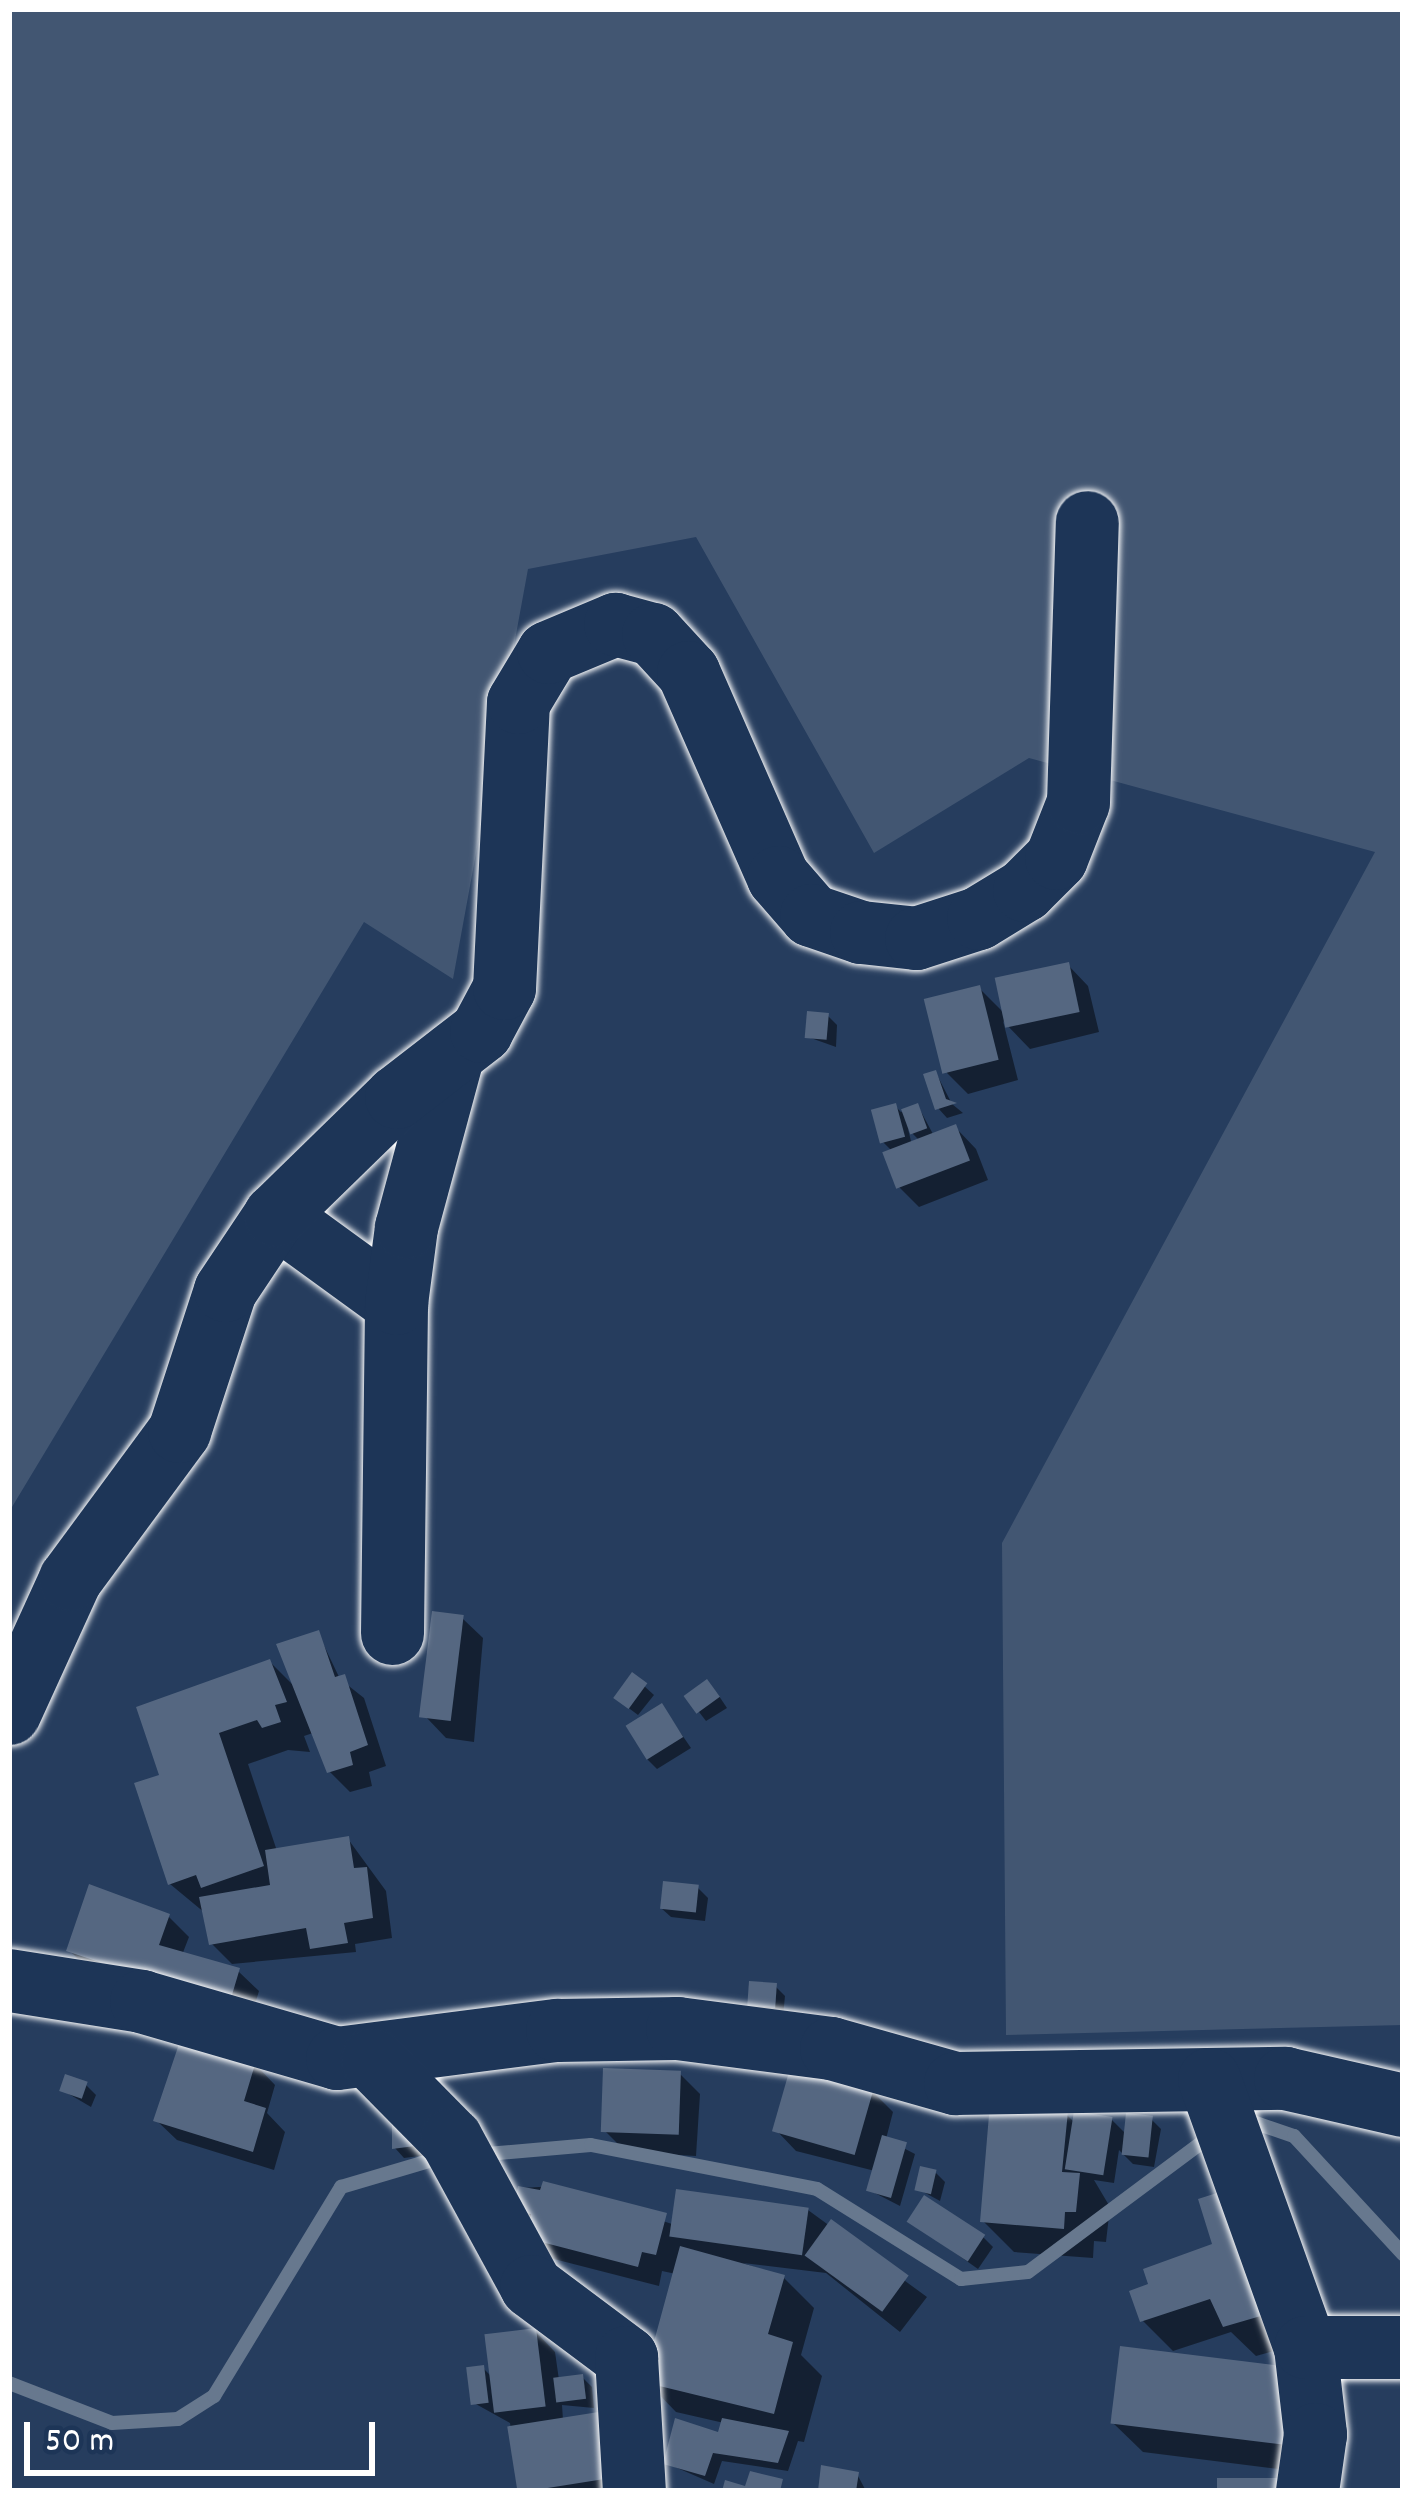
<!DOCTYPE html>
<style>
body{margin:0}
#map{position:relative;width:1412px;height:2500px;overflow:hidden;background:#263d5e;font-family:Dekko,sans-serif}
div>[style]{position:absolute}
.green>*{inset:0;background:#425672}
.shadow>*{inset:0;background:#0007}
.stream>*{height:14px;margin:-7px;padding:0 7px;transform-origin:7px;border-radius:7px;background:#67788e}
.building>*{inset:0;background:#556781;transform-origin:0 0}
.roads{filter:drop-shadow(0 0 3px #fff) drop-shadow(0 0 3px #fff)}
.minor>*{height:63px;margin:-31.5px;padding:0 31.5px;transform-origin:31.5px;border-radius:31.5px;background:#1d3557}
span{translate:-50% -50%;white-space:nowrap;text-align:center;line-height:1.15;-webkit-text-stroke:9px #1d3557;paint-order:stroke}
.frame{position:absolute;inset:0;border:12px solid #fff;pointer-events:none}
.scale{position:absolute;left:24px;top:2422px;width:351px;height:54px;box-sizing:border-box;border:6px solid #fff;border-top:0;padding-left:15px;font-size:36px;line-height:42px;white-space:nowrap;color:#fff;-webkit-text-stroke:9px #1d3557;paint-order:stroke}
</style>
<div id="map">
<div class="green">
<div style="clip-path:polygon(9px 9px,1403px 9px,1403px 2025px,1006px 2035px,1002px 1543px,1375px 852px,1029px 758px,874px 853px,696px 537px,528px 569px,453px 979px,364px 922px,9px 1512px)"></div>
</div>
<div class="shadow">
<div style="clip-path:polygon(1068px 965px,1088px 986px,1099px 1032px,1030px 1049px,1003px 1021px,1018px 1080px,968px 1094px,947px 1073px,979px 988px,1007px 1016px)"></div>
<div style="clip-path:polygon(828px 1016px,837px 1025px,836px 1047px,808px 1037px)"></div>
<div style="clip-path:polygon(936px 1073px,952px 1104px,963px 1113px,947px 1118px,938px 1108px)"></div>
<div style="clip-path:polygon(evenodd,895px 1106px,901px 1112px,918px 1106px,934px 1136px,956px 1128px,976px 1149px,988px 1180px,919px 1207px,899px 1187px,893px 1152px,883px 1142px,895px 1106px,908px 1129px,921px 1142px,912px 1145px,908px 1129px)"></div>
<div style="clip-path:polygon(462px 1618px,483px 1638px,474px 1742px,446px 1738px,426px 1717px)"></div>
<div style="clip-path:polygon(318px 1633px,340px 1679px,364px 1698px,386px 1766px,369px 1772px,372px 1786px,350px 1792px,329px 1771px,313px 1733px,304px 1736px,310px 1752px,288px 1750px,248px 1764px,277px 1851px,348px 1839px,386px 1891px,392px 1938px,355px 1944px,356px 1952px,232px 1964px,211px 1943px,205px 1913px,170px 1884px,162px 1777px,270px 1662px,294px 1686px)"></div>
<div style="clip-path:polygon(633px 1676px,654px 1695px,638px 1715px,626px 1706px)"></div>
<div style="clip-path:polygon(717px 1693px,727px 1708px,706px 1721px,686px 1695px)"></div>
<div style="clip-path:polygon(662px 1706px,691px 1748px,657px 1769px,647px 1759px)"></div>
<div style="clip-path:polygon(698px 1888px,708px 1898px,705px 1921px,671px 1917px,661px 1908px)"></div>
<div style="clip-path:polygon(168px 1916px,189px 1937px,182px 1955px,238px 1971px,259px 1991px,249px 2024px,90px 1971px,69px 1950px)"></div>
<div style="clip-path:polygon(775px 1986px,785px 1996px,783px 2016px,750px 2004px)"></div>
<div style="clip-path:polygon(255px 2064px,275px 2085px,267px 2113px,285px 2132px,274px 2170px,177px 2140px,156px 2120px)"></div>
<div style="clip-path:polygon(680px 2074px,700px 2094px,696px 2156px,626px 2152px,605px 2131px)"></div>
<div style="clip-path:polygon(86px 2085px,96px 2095px,91px 2107px,62px 2090px)"></div>
<div style="clip-path:polygon(872px 2091px,893px 2112px,886px 2139px,915px 2154px,900px 2206px,869px 2190px,875px 2171px,796px 2151px,776px 2130px)"></div>
<div style="clip-path:polygon(395px 2113px,435px 2154px,404px 2158px,395px 2148px)"></div>
<div style="clip-path:polygon(1066px 2114px,1076px 2124px,1112px 2120px,1126px 2134px,1151px 2119px,1161px 2129px,1154px 2167px,1133px 2164px,1119px 2150px,1114px 2183px,1094px 2180px,1110px 2207px,1106px 2242px,1094px 2241px,1093px 2258px,1014px 2252px,983px 2221px)"></div>
<div style="clip-path:polygon(936px 2173px,945px 2182px,940px 2201px,918px 2189px)"></div>
<div style="clip-path:polygon(557px 2186px,675px 2225px,808px 2210px,927px 2297px,900px 2332px,826px 2273px,743px 2263px,783px 2277px,814px 2308px,801px 2355px,822px 2376px,804px 2442px,798px 2441px,788px 2471px,722px 2461px,714px 2484px,666px 2463px,721px 2436px,724px 2423px,676px 2412px,646px 2381px,676px 2274px,662px 2271px,659px 2286px,550px 2258px,516px 2210px,521px 2188px)"></div>
<div style="clip-path:polygon(911px 2222px,983px 2237px,993px 2247px,978px 2269px)"></div>
<div style="clip-path:polygon(1216px 2246px,1310px 2341px,1256px 2356px,1231px 2332px,1173px 2351px,1143px 2321px)"></div>
<div style="clip-path:polygon(535px 2331px,555px 2352px,559px 2380px,582px 2377px,592px 2387px,594px 2408px,562px 2405px,563px 2420px,633px 2491px,520px 2490px,510px 2423px,474px 2403px,483px 2368px,492px 2377px)"></div>
<div style="clip-path:polygon(1298px 2370px,1319px 2474px,1143px 2452px,1112px 2422px)"></div>
<div style="clip-path:polygon(857px 2474px,866px 2491px,821px 2491px)"></div>
</div>
<div class="stream">
<div style="left:1241px;top:2118px;width:56px;rotate:18.8deg"></div>
<div style="left:1294px;top:2136px;width:161px;rotate:47.3deg"></div>
<div style="left:476px;top:2155px;width:115px;rotate:-5deg"></div>
<div style="left:591px;top:2145px;width:230px;rotate:11deg"></div>
<div style="left:817px;top:2189px;width:170px;rotate:32deg"></div>
<div style="left:961px;top:2279px;width:67px;rotate:-6deg"></div>
<div style="left:1028px;top:2272px;width:229px;rotate:-36.7deg"></div>
<div style="left:9px;top:2383px;width:110px;rotate:21.2deg"></div>
<div style="left:112px;top:2423px;width:66px;rotate:-3.5deg"></div>
<div style="left:178px;top:2419px;width:43px;rotate:-32.6deg"></div>
<div style="left:214px;top:2396px;width:245px;rotate:-58.7deg"></div>
<div style="left:341px;top:2187px;width:105px;rotate:-16.5deg"></div>
</div>
<div class="building">
<div style="left:1069px;top:962px;width:51px;height:76px;rotate:78deg"></div>
<div style="left:980px;top:985px;width:77px;height:58px;rotate:76deg"></div>
<div style="left:807px;top:1011px;width:22px;height:27px;rotate:5deg"></div>
<div style="clip-path:polygon(936px 1070px,946px 1099px,957px 1103px,935px 1110px,923px 1074px)"></div>
<div style="left:896px;top:1103px;width:35px;height:26px;rotate:75deg"></div>
<div style="left:918px;top:1103px;width:27px;height:18px;rotate:70deg"></div>
<div style="left:956px;top:1124px;width:39px;height:79px;rotate:69deg"></div>
<div style="left:432px;top:1611px;width:32px;height:107px;rotate:7deg"></div>
<div style="clip-path:polygon(319px 1630px,335px 1677px,345px 1674px,368px 1745px,350px 1752px,353px 1765px,327px 1773px,276px 1644px)"></div>
<div style="clip-path:polygon(270px 1659px,287px 1702px,275px 1705px,281px 1722px,262px 1728px,257px 1720px,219px 1733px,264px 1866px,201px 1888px,196px 1875px,168px 1885px,134px 1783px,159px 1775px,136px 1707px)"></div>
<div style="left:632px;top:1672px;width:19px;height:32px;rotate:36deg"></div>
<div style="left:707px;top:1679px;width:22px;height:29px;rotate:54deg"></div>
<div style="left:662px;top:1703px;width:40px;height:43px;rotate:58deg"></div>
<div style="clip-path:polygon(349px 1836px,354px 1868px,367px 1867px,373px 1918px,344px 1923px,348px 1943px,310px 1949px,306px 1928px,209px 1945px,199px 1897px,270px 1885px,265px 1850px)"></div>
<div style="left:663px;top:1881px;width:36px;height:28px;rotate:6deg"></div>
<div style="clip-path:polygon(89px 1884px,170px 1914px,159px 1945px,240px 1968px,229px 2005px,66px 1951px)"></div>
<div style="left:749px;top:1981px;width:28px;height:25px;rotate:4deg"></div>
<div style="clip-path:polygon(181px 2038px,256px 2061px,244px 2101px,266px 2108px,253px 2152px,153px 2121px)"></div>
<div style="left:791px;top:2065px;width:86px;height:69px;rotate:16deg"></div>
<div style="left:603px;top:2068px;width:78px;height:64px;rotate:2deg"></div>
<div style="left:65px;top:2074px;width:24px;height:18px;rotate:19deg"></div>
<div style="clip-path:polygon(990px 2103px,1068px 2111px,1062px 2172px,1080px 2173px,1076px 2212px,1065px 2212px,1064px 2229px,980px 2222px)"></div>
<div style="clip-path:polygon(392px 2106px,430px 2144px,392px 2149px)"></div>
<div style="left:1074px;top:2111px;width:39px;height:59px;rotate:9deg"></div>
<div style="left:1126px;top:2113px;width:27px;height:42px;rotate:6deg"></div>
<div style="left:882px;top:2135px;width:26px;height:58px;rotate:16deg"></div>
<div style="left:920px;top:2166px;width:17px;height:25px;rotate:13deg"></div>
<div style="clip-path:polygon(543px 2181px,667px 2213px,656px 2255px,642px 2252px,638px 2267px,526px 2238px,531px 2214px,513px 2211px,518px 2186px,540px 2190px)"></div>
<div style="clip-path:polygon(1242px 2185px,1281px 2310px,1223px 2327px,1210px 2299px,1140px 2322px,1129px 2291px,1148px 2284px,1143px 2269px,1212px 2244px,1198px 2199px)"></div>
<div style="left:676px;top:2189px;width:134px;height:48px;rotate:8deg"></div>
<div style="left:924px;top:2195px;width:73px;height:32px;rotate:33deg"></div>
<div style="left:831px;top:2219px;width:96px;height:45px;rotate:36deg"></div>
<div style="clip-path:polygon(680px 2246px,785px 2275px,768px 2334px,793px 2342px,774px 2414px,643px 2382px)"></div>
<div style="left:536px;top:2328px;width:79px;height:52px;rotate:83deg"></div>
<div style="left:1120px;top:2346px;width:180px;height:78px;rotate:7deg"></div>
<div style="left:484px;top:2365px;width:38px;height:18px;rotate:83deg"></div>
<div style="left:583px;top:2374px;width:25px;height:30px;rotate:83deg"></div>
<div style="left:605px;top:2411px;width:67px;height:99px;rotate:81deg"></div>
<div style="clip-path:polygon(675px 2418px,718px 2432px,722px 2418px,789px 2431px,778px 2463px,713px 2453px,705px 2476px,663px 2464px)"></div>
<div style="clip-path:polygon(821px 2465px,859px 2472px,856px 2491px,818px 2491px)"></div>
<div style="clip-path:polygon(750px 2471px,783px 2479px,780px 2491px,722px 2491px,725px 2480px,745px 2486px)"></div>
<div style="left:1217px;top:2478px;width:81px;height:13px"></div>
</div>
<div class="roads">
<div class="minor">
<div style="left:275px;top:1215px;width:150px;rotate:36deg"></div>
<div style="left:392px;top:1633px;width:330px;rotate:-89.3deg"></div>
<div style="left:396px;top:1303px;width:77px;rotate:-82.5deg"></div>
<div style="left:406px;top:1227px;width:180px;rotate:-74.9deg"></div>
<div style="left:9px;top:1713px;width:147px;rotate:-65.5deg"></div>
<div style="left:70px;top:1579px;width:184px;rotate:-53.6deg"></div>
<div style="left:179px;top:1431px;width:148px;rotate:-71.9deg"></div>
<div style="left:225px;top:1290px;width:90px;rotate:-56.3deg"></div>
<div style="left:275px;top:1215px;width:169px;rotate:-44.3deg"></div>
<div style="left:396px;top:1097px;width:108px;rotate:-37.8deg"></div>
<div style="left:481px;top:1031px;width:49px;rotate:-61.9deg"></div>
<div style="left:504px;top:988px;width:286px;rotate:-87.2deg"></div>
<div style="left:518px;top:702px;width:58px;rotate:-59deg"></div>
<div style="left:548px;top:652px;width:73px;rotate:-22.7deg"></div>
<div style="left:615px;top:624px;width:39px;rotate:15deg"></div>
<div style="left:653px;top:634px;width:52px;rotate:47.4deg"></div>
<div style="left:688px;top:672px;width:224px;rotate:66.3deg"></div>
<div style="left:778px;top:877px;width:50px;rotate:49deg"></div>
<div style="left:811px;top:915px;width:53px;rotate:18.8deg"></div>
<div style="left:861px;top:932px;width:55px;rotate:6.2deg"></div>
<div style="left:916px;top:938px;width:65px;rotate:-17.9deg"></div>
<div style="left:978px;top:918px;width:54px;rotate:-31.3deg"></div>
<div style="left:1024px;top:890px;width:45px;rotate:-45deg"></div>
<div style="left:1056px;top:858px;width:60px;rotate:-68.6deg"></div>
<div style="left:1078px;top:802px;width:280px;rotate:-88.2deg"></div>
<div style="left:9px;top:1980px;width:134px;rotate:9deg"></div>
<div style="left:141px;top:2001px;width:204px;rotate:16.2deg"></div>
<div style="left:337px;top:2058px;width:222px;rotate:-7.3deg"></div>
<div style="left:557px;top:2030px;width:120px;rotate:-1deg"></div>
<div style="left:677px;top:2028px;width:155px;rotate:7.4deg"></div>
<div style="left:831px;top:2048px;width:129px;rotate:15.8deg"></div>
<div style="left:955px;top:2083px;width:330px;rotate:-0.9deg"></div>
<div style="left:1285px;top:2078px;width:121px;rotate:12.9deg"></div>
<div style="left:372px;top:2059px;width:112px;rotate:45.4deg"></div>
<div style="left:451px;top:2139px;width:167px;rotate:61.4deg"></div>
<div style="left:531px;top:2286px;width:119px;rotate:36.8deg"></div>
<div style="left:626px;top:2357px;width:134px;rotate:86.6deg"></div>
<div style="left:1209px;top:2079px;width:285px;rotate:70.3deg"></div>
<div style="left:1305px;top:2347px;width:88px;rotate:83.4deg"></div>
<div style="left:1315px;top:2434px;width:58px;rotate:98deg"></div>
<div style="left:1305px;top:2347px;width:98px"></div>
</div>
</div>
<div class="frame"></div>
<div class="scale">50 m</div>
</div>
